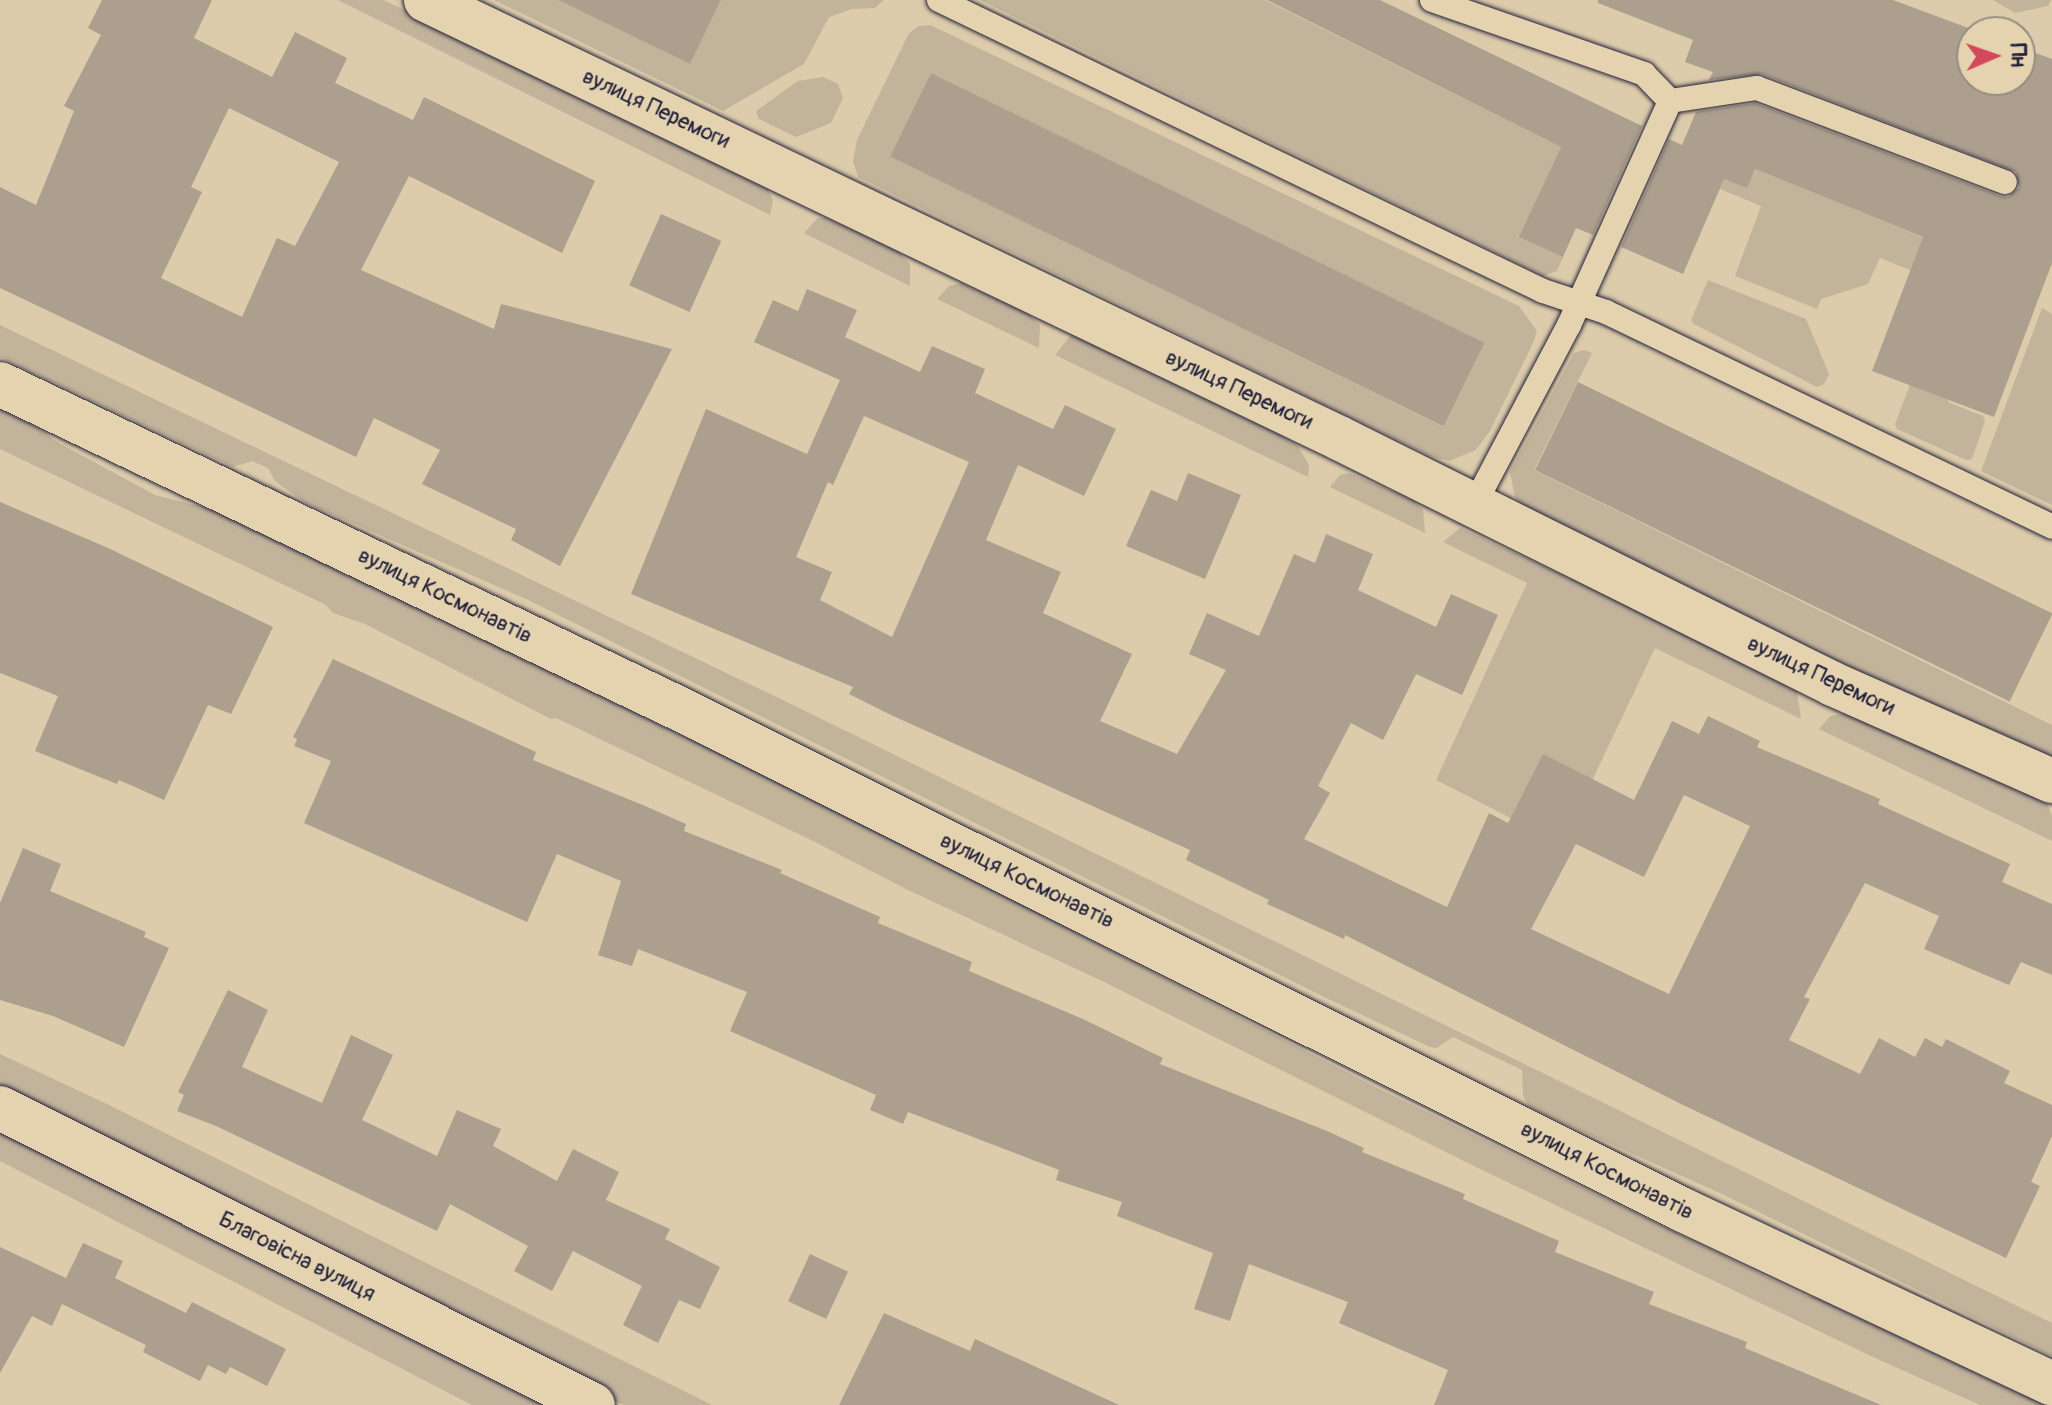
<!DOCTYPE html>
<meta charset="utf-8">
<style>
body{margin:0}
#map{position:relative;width:2052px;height:1405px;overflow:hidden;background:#ddccab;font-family:Pangolin,sans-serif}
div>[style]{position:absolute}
.green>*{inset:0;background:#c2b39b}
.building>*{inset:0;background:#ac9f8e;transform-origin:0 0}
.roads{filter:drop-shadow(0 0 2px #22223b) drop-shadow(0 0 2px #22223b)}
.lane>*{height:24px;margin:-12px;padding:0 12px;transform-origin:12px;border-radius:12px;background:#e5d3b0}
.street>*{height:44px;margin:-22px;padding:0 22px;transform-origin:22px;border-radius:22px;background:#e5d3b0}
span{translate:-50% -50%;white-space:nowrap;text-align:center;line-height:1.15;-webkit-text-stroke:6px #e5d3b0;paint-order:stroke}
.street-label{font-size:22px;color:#22223b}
.north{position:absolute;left:1956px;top:16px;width:80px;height:80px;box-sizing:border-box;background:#e5d3b0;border:2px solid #978c81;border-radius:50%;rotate:88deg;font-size:22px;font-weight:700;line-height:32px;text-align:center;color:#22223b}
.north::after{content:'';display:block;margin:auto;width:28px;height:36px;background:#d1495b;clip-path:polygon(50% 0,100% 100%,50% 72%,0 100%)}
</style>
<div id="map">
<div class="green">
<div style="clip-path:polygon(338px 0,383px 0,589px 96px,767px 188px,773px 200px,770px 215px)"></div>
<div style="clip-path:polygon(494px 0,558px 0,690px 64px,721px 0,884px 0,875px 8px,852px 9px,829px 17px,804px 64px,723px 111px)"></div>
<div style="clip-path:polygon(980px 0,1265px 0,1561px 147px,1520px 237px,1563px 257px,1557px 271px,1543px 276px)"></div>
<div style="clip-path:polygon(1993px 0,2051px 0,2048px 6px,2015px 13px)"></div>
<div style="clip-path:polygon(evenodd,930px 25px,1519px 306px,1537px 331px,1533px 343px,1490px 431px,1476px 450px,1449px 461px,1429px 456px,858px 177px,853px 161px,857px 140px,909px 33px,919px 26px,930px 25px,931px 73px,1484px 345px,1444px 427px,892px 157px,931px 73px)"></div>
<div style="clip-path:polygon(823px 77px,838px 84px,843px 98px,831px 123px,796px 137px,759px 119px,756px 111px,798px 81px)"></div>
<div style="clip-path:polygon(1755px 169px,1998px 268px,1948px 402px,1983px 416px,1985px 421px,1972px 459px,1966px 460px,1897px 429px,1895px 424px,1946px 290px,1942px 283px,1880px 258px,1868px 284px,1821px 299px,1817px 309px,1735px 276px,1761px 206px,1720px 189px,1724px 179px,1747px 187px)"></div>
<div style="clip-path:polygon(818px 218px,826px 218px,896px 249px,910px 264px,910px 286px,804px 233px)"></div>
<div style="clip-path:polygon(1708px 280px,1806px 319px,1829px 374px,1824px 384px,1817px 387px,1694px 324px,1691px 320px)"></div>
<div style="clip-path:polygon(961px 283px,1028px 313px,1040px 325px,1039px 348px,937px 299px,949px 286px)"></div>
<div style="clip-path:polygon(2042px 308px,2052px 314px,2052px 505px,1981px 471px)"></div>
<div style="clip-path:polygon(0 325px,789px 703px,2052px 1323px,2052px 1356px,1724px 1195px,1546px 1115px,1528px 1105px,1523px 1096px,1522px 1070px,1453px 1037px,1437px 1048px,1430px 1047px,1324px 997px,526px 599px,304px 502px,275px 481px,268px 468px,252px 461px,233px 467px,0 357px)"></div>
<div style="clip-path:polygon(1071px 335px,1082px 335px,1267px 425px,1298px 446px,1309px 465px,1308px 477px,1055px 355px)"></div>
<div style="clip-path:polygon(1584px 350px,1592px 353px,1534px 470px,2052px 725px,2052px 761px,1549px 528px,1526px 511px,1515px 497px,1510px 472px,1574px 353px)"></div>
<div style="clip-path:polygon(0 403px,59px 443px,155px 495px,222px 512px,899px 841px,1379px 1089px,1806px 1296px,1852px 1303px,2052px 1405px,1980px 1405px,1873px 1357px,1480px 1169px,1102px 981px,908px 890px,809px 839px,556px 718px,551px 719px,365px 624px,333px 613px,326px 605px,0 449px)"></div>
<div style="clip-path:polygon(1349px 473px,1413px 500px,1423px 510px,1425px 533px,1330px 487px,1340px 475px)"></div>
<div style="clip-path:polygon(1460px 528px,1776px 673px,1797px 691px,1801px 719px,1655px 648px,1562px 844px,1436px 780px,1527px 583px,1443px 542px)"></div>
<div style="clip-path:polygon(1847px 713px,2019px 783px,2047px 803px,2052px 816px,2052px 841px,1819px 729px,1830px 716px)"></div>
<div style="clip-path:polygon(0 1054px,107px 1104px,712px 1405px,624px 1405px,525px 1359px,0 1091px)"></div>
<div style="clip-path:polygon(0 1129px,559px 1405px,472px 1405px,0 1161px)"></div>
</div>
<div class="building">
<div style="clip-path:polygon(evenodd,102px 0,212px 0,194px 38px,272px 77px,295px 32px,347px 58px,335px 83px,413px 120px,424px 97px,595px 181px,562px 253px,409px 176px,361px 270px,494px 329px,501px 304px,672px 349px,560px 566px,511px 540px,516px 529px,422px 484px,440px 450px,374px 418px,356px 457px,0 288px,0 187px,36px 205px,74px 111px,64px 106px,101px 35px,88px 28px,102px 0,229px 108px,339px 162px,295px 246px,277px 238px,242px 317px,161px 278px,202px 192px,191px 187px,229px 108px)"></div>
<div style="clip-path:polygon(558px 0,721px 0,690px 64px)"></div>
<div style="clip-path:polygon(1267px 0,1380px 0,1642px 126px,1593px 235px,1576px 228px,1563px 257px,1519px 237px,1561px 147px)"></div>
<div style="clip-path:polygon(1598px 0,1893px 0,1979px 32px,1972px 32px,1972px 80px,2020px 80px,2020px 47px,2052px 59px,2052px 263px,1994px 417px,1872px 371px,1923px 237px,1755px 169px,1747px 188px,1724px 179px,1683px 274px,1621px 247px,1669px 139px,1682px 145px,1696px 112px,1755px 103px,2000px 196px,2008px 197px,2019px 188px,2016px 172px,1762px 74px,1709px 80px,1713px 72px,1685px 62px,1693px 40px,1598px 3px)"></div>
<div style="left:931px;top:73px;width:616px;height:93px;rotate:26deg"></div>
<div style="left:661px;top:214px;width:66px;height:78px;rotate:24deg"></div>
<div style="clip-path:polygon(evenodd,807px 289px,857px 310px,845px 337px,920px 372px,932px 346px,985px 369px,975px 393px,1053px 429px,1065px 405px,1116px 429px,1084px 496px,1018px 465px,986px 540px,1061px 572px,1043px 613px,1132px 654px,1100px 721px,1177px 754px,1226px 670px,1189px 654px,1207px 613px,1259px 636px,1294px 554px,1315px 563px,1326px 534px,1373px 554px,1358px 590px,1436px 627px,1451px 594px,1498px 615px,1462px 695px,1416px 674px,1383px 740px,1351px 723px,1318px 786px,1330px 793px,1304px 839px,1447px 907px,1489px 813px,1508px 823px,1543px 754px,1634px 800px,1672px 721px,1699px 734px,1708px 716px,1760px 741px,1757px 747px,1880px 799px,1878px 804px,2010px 864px,2002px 882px,2052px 904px,2052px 975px,2021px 962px,2009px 985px,1924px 949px,1939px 916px,1865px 883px,1804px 997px,1810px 999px,1789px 1040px,1860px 1074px,1879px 1038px,1915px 1057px,1925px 1038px,1942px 1047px,1946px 1039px,2010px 1071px,2004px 1083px,2052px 1105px,2052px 1136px,2031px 1182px,2040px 1186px,2006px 1258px,1683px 1105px,1345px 935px,1344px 939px,1267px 904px,1269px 900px,1186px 860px,1190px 850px,891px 715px,849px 694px,853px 687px,631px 594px,706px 409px,807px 454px,840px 380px,754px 342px,773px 300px,798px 311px,807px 289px,864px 416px,969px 462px,892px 637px,820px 600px,832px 572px,796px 557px,828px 482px,833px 485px,864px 416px,807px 289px,1684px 795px,1750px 826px,1669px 994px,1531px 929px,1576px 844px,1644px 877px,1684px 795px)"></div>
<div style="left:1578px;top:382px;width:528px;height:98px;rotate:26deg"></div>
<div style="clip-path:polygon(1188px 473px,1241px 495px,1205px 579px,1126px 546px,1151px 490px,1177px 501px)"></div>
<div style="clip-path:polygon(0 502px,106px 547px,273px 627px,231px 714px,208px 705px,164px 800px,119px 780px,117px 784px,35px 751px,58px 696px,0 673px)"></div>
<div style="clip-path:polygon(333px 659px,536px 752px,533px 760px,645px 806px,686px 824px,684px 831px,782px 870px,780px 873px,880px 917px,878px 923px,972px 962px,969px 971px,1083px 1019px,1163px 1058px,1160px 1064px,1327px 1131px,1364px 1148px,1362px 1152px,1465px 1194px,1463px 1199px,1559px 1241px,1555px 1252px,1654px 1292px,1649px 1304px,1747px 1342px,1745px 1348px,1881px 1405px,1434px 1405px,1448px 1370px,1339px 1323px,1348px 1302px,1249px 1264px,1230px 1321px,1194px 1309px,1213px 1253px,1117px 1216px,1122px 1202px,1056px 1180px,1059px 1170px,908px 1112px,903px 1124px,870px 1110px,876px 1095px,730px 1031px,747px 992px,638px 949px,632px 966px,598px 955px,621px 881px,557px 854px,527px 922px,304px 823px,331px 761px,294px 746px,297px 739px,293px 737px)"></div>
<div style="clip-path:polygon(23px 848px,61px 864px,50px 891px,146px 932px,144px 937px,169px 948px,124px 1047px,53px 1016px,0 1000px,0 903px)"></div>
<div style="clip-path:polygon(228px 990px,268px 1010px,242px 1067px,322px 1103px,351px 1035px,393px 1055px,362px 1120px,437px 1156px,457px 1110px,501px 1129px,493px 1146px,557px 1181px,573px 1149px,619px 1172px,606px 1200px,670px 1229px,665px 1239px,720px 1267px,700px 1309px,679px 1300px,658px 1343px,623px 1325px,642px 1286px,573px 1251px,552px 1291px,514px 1271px,528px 1246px,450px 1204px,437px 1231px,216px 1126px,177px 1111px,184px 1095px,178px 1092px)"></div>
<div style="clip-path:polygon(83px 1243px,123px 1261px,115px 1278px,186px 1313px,192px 1302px,286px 1349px,267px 1386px,230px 1367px,226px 1374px,208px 1365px,200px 1381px,143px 1352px,146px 1345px,62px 1304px,52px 1326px,32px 1316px,0 1373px,0 1247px,66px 1278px)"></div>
<div style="left:810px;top:1254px;width:42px;height:52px;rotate:25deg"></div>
<div style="clip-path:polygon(884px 1313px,970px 1351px,975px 1339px,1119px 1405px,839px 1405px)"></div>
</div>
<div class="roads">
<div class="lane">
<div style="left:939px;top:0;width:670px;rotate:25.72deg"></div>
<div style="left:1543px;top:291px;width:66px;rotate:18.4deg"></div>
<div style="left:1606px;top:312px;width:495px;rotate:25.7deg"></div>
<div style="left:1432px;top:0;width:225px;rotate:19.2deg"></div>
<div style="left:1644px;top:74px;width:37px;rotate:46deg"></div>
<div style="left:1670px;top:101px;width:88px;rotate:-8.5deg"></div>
<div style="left:1757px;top:88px;width:265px;rotate:20.8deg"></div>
<div style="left:1473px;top:507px;width:206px;rotate:-62.2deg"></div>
<div style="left:1569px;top:325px;width:246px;rotate:-65.7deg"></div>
</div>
<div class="street">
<div style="left:426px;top:0;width:1013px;rotate:25.63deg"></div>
<div style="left:1339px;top:438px;width:552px;rotate:26.47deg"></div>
<div style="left:1833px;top:684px;width:240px;rotate:23.9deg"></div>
<div style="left:0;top:384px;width:760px;rotate:25.55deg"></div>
<div style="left:686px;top:712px;width:1114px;rotate:26.54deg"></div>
<div style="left:1683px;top:1210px;width:408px;rotate:25.2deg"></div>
<div style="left:0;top:1108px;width:663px;rotate:26.6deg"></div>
</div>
</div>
<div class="street-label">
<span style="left:656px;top:109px;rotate:25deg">вулиця Перемоги</span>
<span style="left:1239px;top:390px;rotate:25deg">вулиця Перемоги</span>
<span style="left:445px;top:596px;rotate:26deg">вулиця Космонавтів</span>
<span style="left:1821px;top:676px;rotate:25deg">вулиця Перемоги</span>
<span style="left:1027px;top:881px;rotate:26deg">вулиця Космонавтів</span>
<span style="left:1607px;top:1171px;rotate:27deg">вулиця Космонавтів</span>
<span style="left:297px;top:1257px;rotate:27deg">Благовісна вулиця</span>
</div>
<div class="north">Пн</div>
</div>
